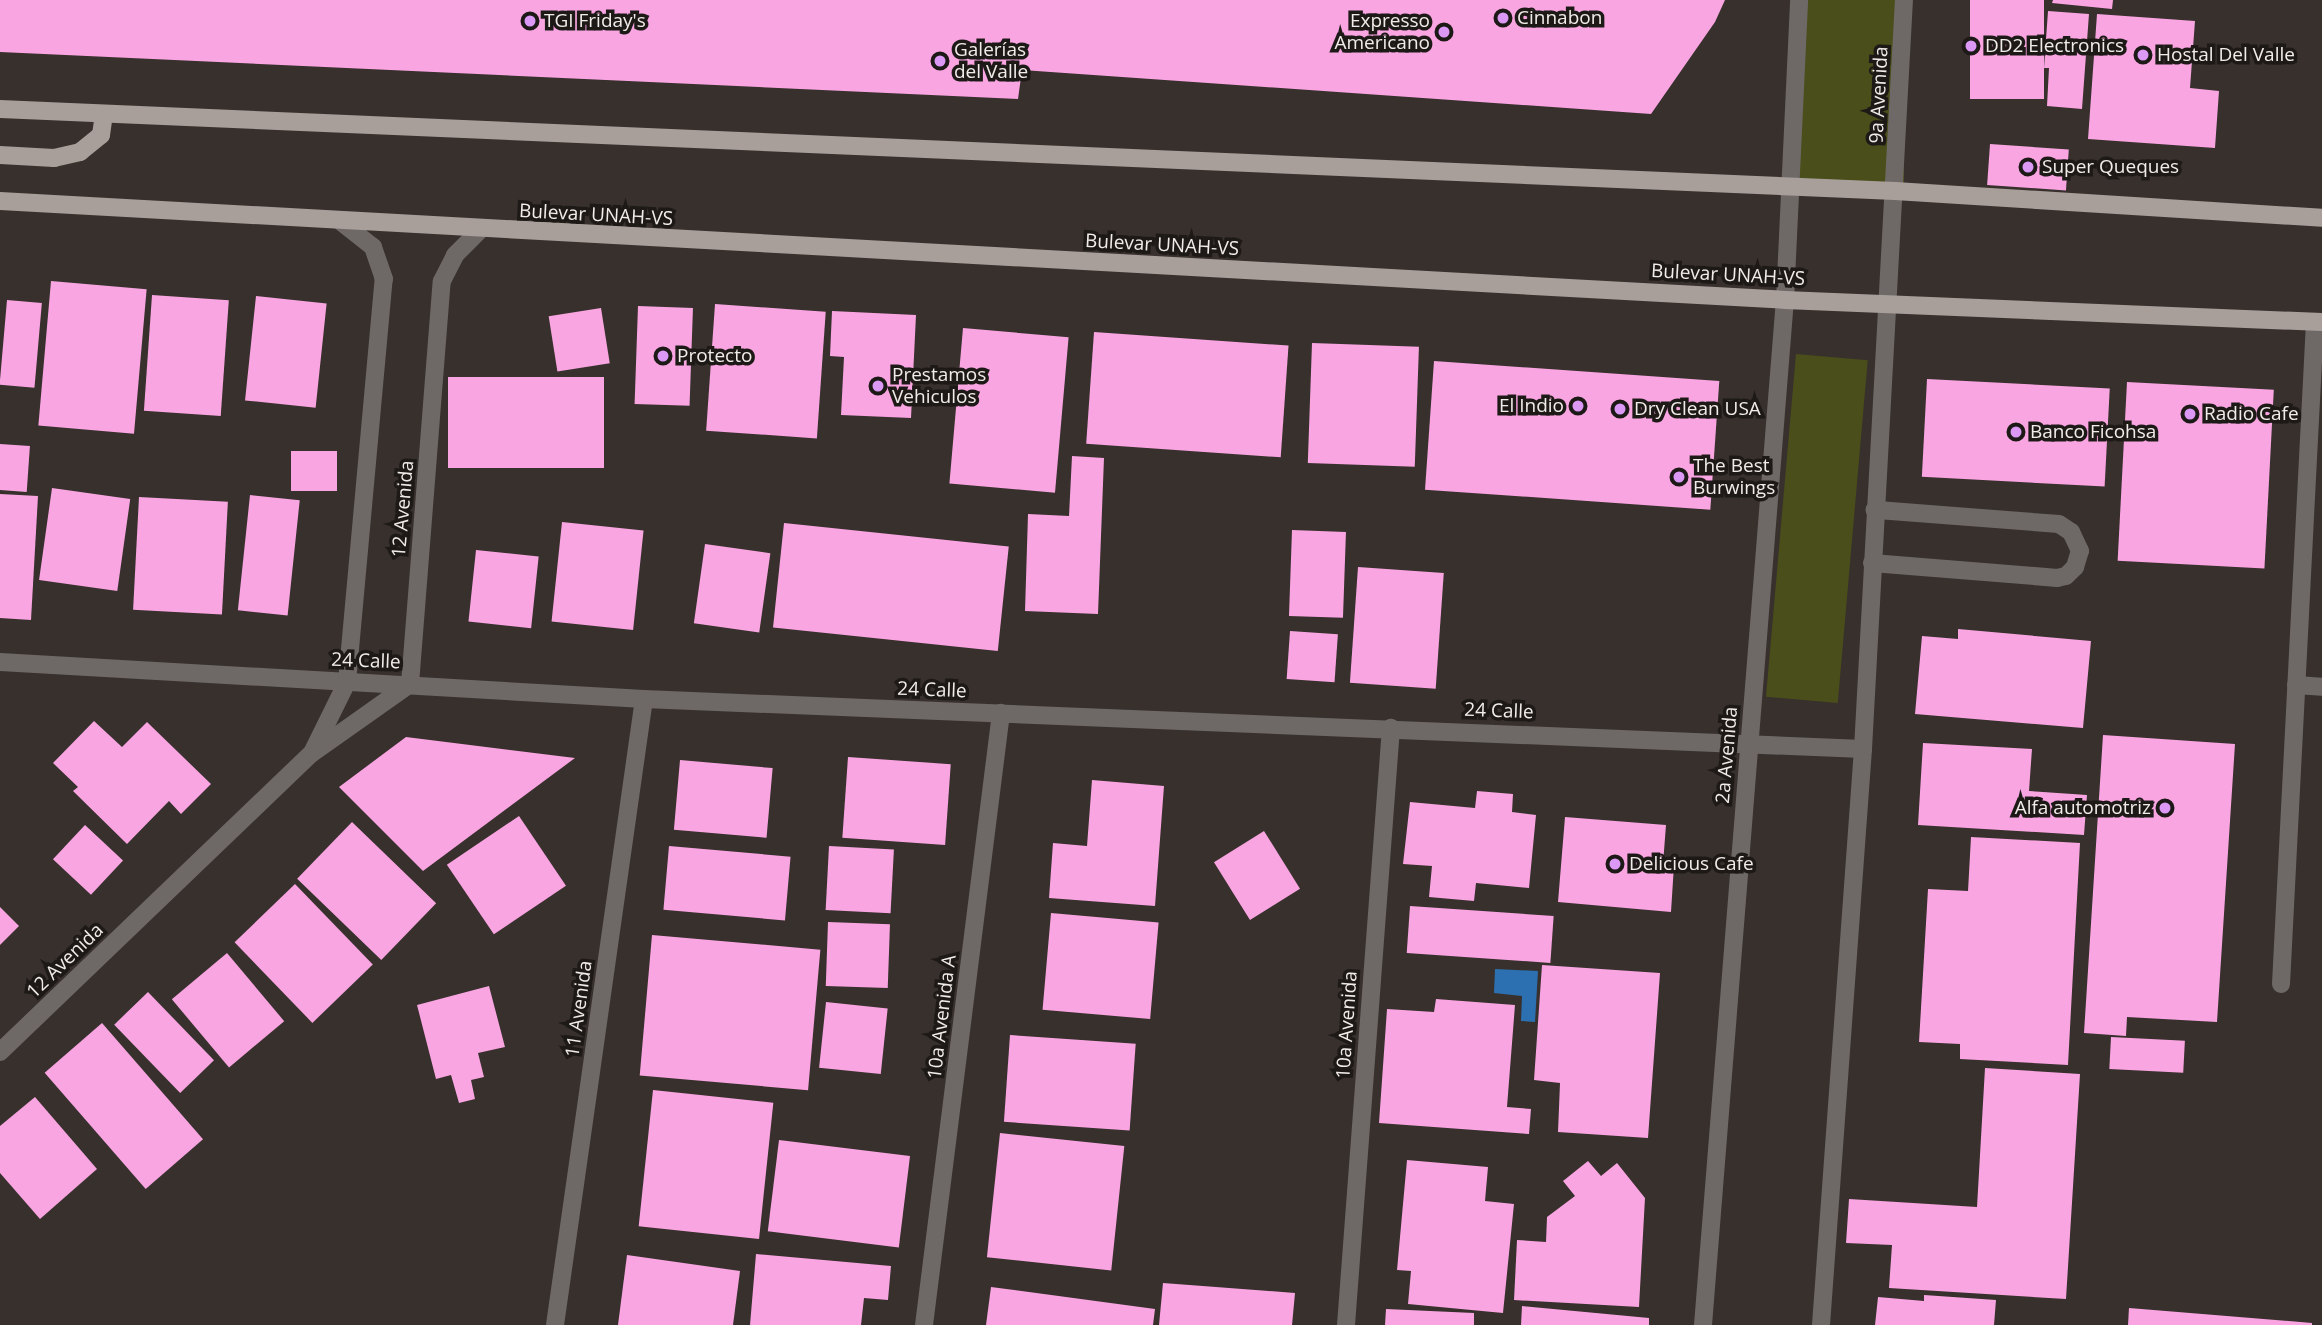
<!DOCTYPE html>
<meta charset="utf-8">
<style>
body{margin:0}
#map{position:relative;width:2322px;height:1325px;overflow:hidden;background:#38302c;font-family:"Open Sans",sans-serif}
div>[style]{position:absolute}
.green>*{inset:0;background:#4a4e1a;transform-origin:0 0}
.water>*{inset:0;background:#2d70b2}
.building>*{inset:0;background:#f9a5e2;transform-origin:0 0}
.minor>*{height:18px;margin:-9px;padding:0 9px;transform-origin:9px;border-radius:9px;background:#6e6967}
.major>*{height:18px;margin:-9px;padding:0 9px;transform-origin:9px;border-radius:9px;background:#a89f9b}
.dots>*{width:19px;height:19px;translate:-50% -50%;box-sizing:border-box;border:4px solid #1d1917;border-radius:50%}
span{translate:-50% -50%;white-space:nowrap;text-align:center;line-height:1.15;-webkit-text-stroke:7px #1d1917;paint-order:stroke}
.poi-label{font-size:19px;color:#f1ece9}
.left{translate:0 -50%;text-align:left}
.right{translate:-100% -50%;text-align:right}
.street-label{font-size:19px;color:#f1ece9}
</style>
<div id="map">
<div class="green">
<div style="left:1799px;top:0;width:105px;height:187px"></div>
<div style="left:1796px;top:354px;width:72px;height:344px;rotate:5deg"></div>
</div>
<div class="water">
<div style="clip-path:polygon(1495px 969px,1538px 971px,1535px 1022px,1521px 1021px,1522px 996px,1494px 993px)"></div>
</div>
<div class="building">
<div style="clip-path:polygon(0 0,1725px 0,1715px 22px,1651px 114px,1022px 70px,1018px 99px,0 52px)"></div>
<div style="left:1970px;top:0;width:74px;height:99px"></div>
<div style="clip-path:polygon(2053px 0,2113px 0,2112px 9px,2052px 3px)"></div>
<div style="clip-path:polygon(2048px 11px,2089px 14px,2082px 109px,2047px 106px,2049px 68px,2044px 68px)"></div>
<div style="clip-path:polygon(2097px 14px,2195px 21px,2190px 88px,2219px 91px,2215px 148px,2088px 139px)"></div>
<div style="left:1990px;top:144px;width:79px;height:41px;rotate:4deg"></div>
<div style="left:51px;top:281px;width:96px;height:145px;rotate:5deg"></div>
<div style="left:152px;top:295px;width:77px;height:116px;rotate:4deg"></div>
<div style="left:256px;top:296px;width:71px;height:105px;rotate:6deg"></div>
<div style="left:7px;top:300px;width:35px;height:85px;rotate:5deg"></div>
<div style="left:715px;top:304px;width:111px;height:127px;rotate:4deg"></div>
<div style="left:638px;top:306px;width:55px;height:98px;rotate:2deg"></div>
<div style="left:601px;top:308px;width:56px;height:53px;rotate:81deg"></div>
<div style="clip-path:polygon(832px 311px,916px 315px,911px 418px,841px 415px,844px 357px,830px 356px)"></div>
<div style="left:963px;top:328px;width:106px;height:156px;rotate:5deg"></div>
<div style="left:1094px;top:332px;width:195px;height:112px;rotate:4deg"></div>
<div style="left:1312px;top:343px;width:107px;height:120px;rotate:2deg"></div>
<div style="left:1434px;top:361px;width:286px;height:129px;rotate:4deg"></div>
<div style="left:604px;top:377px;width:91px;height:156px;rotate:90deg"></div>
<div style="left:1927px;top:379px;width:183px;height:98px;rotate:3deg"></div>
<div style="left:2127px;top:382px;width:147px;height:179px;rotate:3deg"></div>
<div style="left:0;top:444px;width:30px;height:46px;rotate:4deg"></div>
<div style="left:291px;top:451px;width:46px;height:40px"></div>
<div style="clip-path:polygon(1072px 456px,1104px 458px,1098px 614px,1025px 611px,1028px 514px,1069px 516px)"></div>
<div style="left:52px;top:488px;width:79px;height:93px;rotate:8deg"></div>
<div style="clip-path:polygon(0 494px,38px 496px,31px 620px,0 618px)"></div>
<div style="left:250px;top:495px;width:50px;height:116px;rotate:6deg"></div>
<div style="left:139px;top:497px;width:89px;height:113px;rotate:3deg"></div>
<div style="left:562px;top:522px;width:82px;height:100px;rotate:6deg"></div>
<div style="left:784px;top:523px;width:226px;height:105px;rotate:6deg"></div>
<div style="left:1292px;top:530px;width:54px;height:86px;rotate:2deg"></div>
<div style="left:705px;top:544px;width:66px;height:80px;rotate:8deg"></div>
<div style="left:476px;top:550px;width:63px;height:72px;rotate:6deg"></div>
<div style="left:1358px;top:567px;width:86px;height:116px;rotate:4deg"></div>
<div style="clip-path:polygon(1958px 629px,2091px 641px,2083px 728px,1915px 714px,1922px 636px,1958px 639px)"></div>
<div style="left:1290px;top:631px;width:48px;height:48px;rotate:4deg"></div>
<div style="clip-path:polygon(94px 721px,122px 747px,147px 722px,211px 784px,181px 814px,169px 801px,127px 844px,73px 791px,78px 787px,53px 763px)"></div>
<div style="clip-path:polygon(2103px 735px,2235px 744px,2217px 1022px,2127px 1017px,2126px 1036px,2084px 1033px)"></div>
<div style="clip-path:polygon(406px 737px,575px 758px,423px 871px,339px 787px)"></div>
<div style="clip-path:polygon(1923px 743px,2032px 749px,2029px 791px,2087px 795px,2084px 835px,1918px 825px)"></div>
<div style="left:848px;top:757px;width:103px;height:81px;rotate:4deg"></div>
<div style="left:680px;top:760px;width:93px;height:70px;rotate:5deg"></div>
<div style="clip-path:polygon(1092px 780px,1164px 786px,1155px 906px,1049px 898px,1053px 843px,1087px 846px)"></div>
<div style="clip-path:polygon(1477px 791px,1513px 794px,1512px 812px,1536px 815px,1529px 888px,1476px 883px,1474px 901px,1429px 897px,1432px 866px,1403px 864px,1410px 802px,1475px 808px)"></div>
<div style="left:519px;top:816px;width:84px;height:87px;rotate:56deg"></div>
<div style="clip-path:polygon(1565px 817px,1666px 825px,1663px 864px,1674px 865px,1671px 912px,1558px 902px)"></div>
<div style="left:352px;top:822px;width:117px;height:79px;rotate:44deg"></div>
<div style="left:85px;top:825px;width:52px;height:47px;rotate:43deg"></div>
<div style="left:1264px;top:831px;width:68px;height:59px;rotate:58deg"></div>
<div style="clip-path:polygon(1971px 837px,2080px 843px,2068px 1065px,1960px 1059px,1960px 1044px,1919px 1042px,1928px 889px,1968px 891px)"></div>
<div style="left:669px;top:846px;width:122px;height:64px;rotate:5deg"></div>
<div style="left:829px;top:846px;width:65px;height:64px;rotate:3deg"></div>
<div style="left:295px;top:884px;width:112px;height:84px;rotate:46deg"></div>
<div style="left:1410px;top:906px;width:144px;height:47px;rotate:4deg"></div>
<div style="clip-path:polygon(0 907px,19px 926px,0 945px)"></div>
<div style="left:1051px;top:913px;width:108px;height:97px;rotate:5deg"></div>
<div style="left:828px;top:922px;width:62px;height:64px;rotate:2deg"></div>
<div style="left:652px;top:935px;width:169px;height:141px;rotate:5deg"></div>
<div style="left:227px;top:953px;width:89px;height:72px;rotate:50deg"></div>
<div style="clip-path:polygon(1542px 965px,1660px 973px,1648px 1138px,1558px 1132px,1560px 1083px,1534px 1080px)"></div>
<div style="clip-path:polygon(489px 986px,505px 1047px,478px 1053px,484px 1077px,471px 1080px,475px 1099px,459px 1103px,451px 1075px,436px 1079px,417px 1005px)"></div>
<div style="left:148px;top:992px;width:95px;height:47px;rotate:46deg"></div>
<div style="clip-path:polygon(1436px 999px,1515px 1005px,1507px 1107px,1531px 1109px,1529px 1134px,1379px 1123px,1387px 1009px,1434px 1012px)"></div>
<div style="left:826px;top:1002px;width:62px;height:66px;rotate:6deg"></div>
<div style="left:102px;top:1023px;width:154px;height:76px;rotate:49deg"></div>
<div style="left:1010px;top:1035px;width:126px;height:87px;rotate:4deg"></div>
<div style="left:2111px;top:1037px;width:74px;height:32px;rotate:3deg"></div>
<div style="clip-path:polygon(1985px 1068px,2080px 1074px,2066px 1299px,1889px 1288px,1892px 1245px,1846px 1243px,1849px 1199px,1977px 1207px)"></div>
<div style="left:653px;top:1090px;width:121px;height:137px;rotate:6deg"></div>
<div style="clip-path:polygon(35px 1097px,97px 1169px,40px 1219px,0 1173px,0 1126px)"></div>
<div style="left:1000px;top:1133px;width:125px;height:125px;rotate:6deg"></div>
<div style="left:779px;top:1140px;width:132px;height:92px;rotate:7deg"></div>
<div style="clip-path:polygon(1407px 1160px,1488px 1167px,1485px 1201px,1514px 1204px,1503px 1313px,1408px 1304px,1411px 1271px,1397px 1270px)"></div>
<div style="clip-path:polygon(1588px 1161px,1601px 1176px,1617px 1163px,1645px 1198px,1639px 1307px,1514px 1300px,1517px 1240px,1546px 1242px,1547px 1217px,1575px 1196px,1563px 1181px)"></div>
<div style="clip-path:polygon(756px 1254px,891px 1266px,888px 1300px,864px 1298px,861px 1325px,750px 1325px)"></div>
<div style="clip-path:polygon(627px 1255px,740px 1271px,733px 1325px,618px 1325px)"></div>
<div style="clip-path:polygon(1163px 1283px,1295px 1293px,1292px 1325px,1159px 1325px)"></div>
<div style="clip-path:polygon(991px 1287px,1155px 1309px,1153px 1325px,986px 1325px)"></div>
<div style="clip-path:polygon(1924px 1295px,1996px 1300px,1994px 1325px,1875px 1325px,1878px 1297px,1924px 1301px)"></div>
<div style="clip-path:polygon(1522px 1306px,1649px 1318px,1649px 1325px,1521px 1325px)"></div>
<div style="clip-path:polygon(2129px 1308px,2312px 1323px,2312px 1325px,2128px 1325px)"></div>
<div style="clip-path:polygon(1386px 1309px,1474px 1313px,1474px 1325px,1385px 1325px)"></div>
</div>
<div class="minor">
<div style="left:1872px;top:563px;width:186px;rotate:4.6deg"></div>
<div style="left:2057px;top:578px;width:9px;rotate:-13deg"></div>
<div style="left:2066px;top:576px;width:13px;rotate:-45deg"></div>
<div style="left:2075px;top:567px;width:17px;rotate:-73deg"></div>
<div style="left:2080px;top:551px;width:21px;rotate:-115deg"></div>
<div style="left:2071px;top:532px;width:14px;rotate:-146deg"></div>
<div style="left:2059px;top:524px;width:185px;rotate:-175.6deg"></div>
<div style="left:0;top:662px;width:645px;rotate:3.29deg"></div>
<div style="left:644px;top:699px;width:1220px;rotate:2.35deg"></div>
<div style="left:2296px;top:685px;width:26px;rotate:4deg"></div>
<div style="left:313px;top:751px;width:77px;rotate:-63.8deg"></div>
<div style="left:347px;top:682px;width:405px;rotate:-84.8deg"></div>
<div style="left:384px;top:279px;width:34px;rotate:-109deg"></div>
<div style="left:373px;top:247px;width:42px;rotate:-141.8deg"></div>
<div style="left:2281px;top:984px;width:663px;rotate:-87.06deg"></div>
<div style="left:0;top:1052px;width:431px;rotate:-43.8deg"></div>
<div style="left:311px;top:754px;width:121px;rotate:-35.3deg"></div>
<div style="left:410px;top:684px;width:404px;rotate:-85.5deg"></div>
<div style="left:442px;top:281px;width:29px;rotate:-63deg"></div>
<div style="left:455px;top:255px;width:35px;rotate:-45deg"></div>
<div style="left:555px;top:1325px;width:632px;rotate:-81.91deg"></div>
<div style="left:924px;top:1325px;width:617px;rotate:-82.83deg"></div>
<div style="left:1346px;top:1325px;width:599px;rotate:-85.69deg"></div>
<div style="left:1703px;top:1325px;width:1028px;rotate:-85.43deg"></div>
<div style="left:1785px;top:300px;width:300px;rotate:-87.3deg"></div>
<div style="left:1821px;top:1325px;width:578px;rotate:-85.83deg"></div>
<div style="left:1863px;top:749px;width:750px;rotate:-86.87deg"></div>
</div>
<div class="major">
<div style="left:0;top:109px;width:1897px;rotate:2.48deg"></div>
<div style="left:1895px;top:191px;width:428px;rotate:3.6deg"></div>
<div style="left:0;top:155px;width:54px;rotate:3.2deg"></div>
<div style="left:54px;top:158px;width:27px;rotate:-13deg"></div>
<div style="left:80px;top:152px;width:27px;rotate:-39deg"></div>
<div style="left:101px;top:135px;width:21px;rotate:-82deg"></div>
<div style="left:0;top:201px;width:1788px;rotate:3.17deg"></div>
<div style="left:1785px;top:300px;width:537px;rotate:2.35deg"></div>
</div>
<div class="dots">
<div style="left:1503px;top:18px;background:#db99f5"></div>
<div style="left:530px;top:21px;background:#db99f5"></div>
<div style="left:1444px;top:32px;background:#db99f5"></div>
<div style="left:1971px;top:46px;background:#db99f5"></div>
<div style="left:2143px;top:55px;background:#db99f5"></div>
<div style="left:940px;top:61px;background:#db99f5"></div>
<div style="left:2028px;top:167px;background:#db99f5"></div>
<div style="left:663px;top:356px;background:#db99f5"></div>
<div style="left:878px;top:386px;background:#db99f5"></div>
<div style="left:1578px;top:406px;background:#db99f5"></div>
<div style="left:1620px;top:409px;background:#db99f5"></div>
<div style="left:2190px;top:414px;background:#db99f5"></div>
<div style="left:2016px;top:432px;background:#db99f5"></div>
<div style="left:1679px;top:477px;background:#db99f5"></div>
<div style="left:2165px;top:808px;background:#db99f5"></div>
<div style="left:1615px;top:864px;background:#db99f5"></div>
</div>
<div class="poi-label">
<span class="left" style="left:1517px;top:18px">Cinnabon</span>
<span class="left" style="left:544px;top:21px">TGI Friday's</span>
<span class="right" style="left:1430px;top:32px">Expresso<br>Americano</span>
<span class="left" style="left:1985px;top:46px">DD2 Electronics</span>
<span class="left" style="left:954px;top:61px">Galerías<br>del Valle</span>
<span class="left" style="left:2157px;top:55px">Hostal Del Valle</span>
<span class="left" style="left:2042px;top:167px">Super Queques</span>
<span class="left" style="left:677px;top:356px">Protecto</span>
<span class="left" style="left:892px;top:386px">Prestamos<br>Vehiculos</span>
<span class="right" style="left:1564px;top:406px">El Indio</span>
<span class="left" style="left:1634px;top:409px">Dry Clean USA</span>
<span class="left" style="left:2204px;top:414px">Radio Cafe</span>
<span class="left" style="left:2030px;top:432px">Banco Ficohsa</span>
<span class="left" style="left:1693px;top:477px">The Best<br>Burwings</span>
<span class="right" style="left:2151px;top:808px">Alfa automotriz</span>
<span class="left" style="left:1629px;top:864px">Delicious Cafe</span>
</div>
<div class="street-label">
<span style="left:1879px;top:95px;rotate:-87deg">9a Avenida</span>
<span style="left:596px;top:215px;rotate:3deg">Bulevar UNAH-VS</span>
<span style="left:1162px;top:245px;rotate:3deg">Bulevar UNAH-VS</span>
<span style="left:1728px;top:275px;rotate:3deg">Bulevar UNAH-VS</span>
<span style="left:403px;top:509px;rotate:-85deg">12 Avenida</span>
<span style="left:366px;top:661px;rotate:2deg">24 Calle</span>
<span style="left:932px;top:690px;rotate:2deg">24 Calle</span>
<span style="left:1499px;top:711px;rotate:2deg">24 Calle</span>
<span style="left:1727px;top:755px;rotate:-85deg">2a Avenida</span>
<span style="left:65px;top:961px;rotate:-44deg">12 Avenida</span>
<span style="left:579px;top:1009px;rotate:-82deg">11 Avenida</span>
<span style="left:942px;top:1017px;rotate:-83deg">10a Avenida A</span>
<span style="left:1347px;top:1025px;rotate:-86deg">10a Avenida</span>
</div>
</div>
